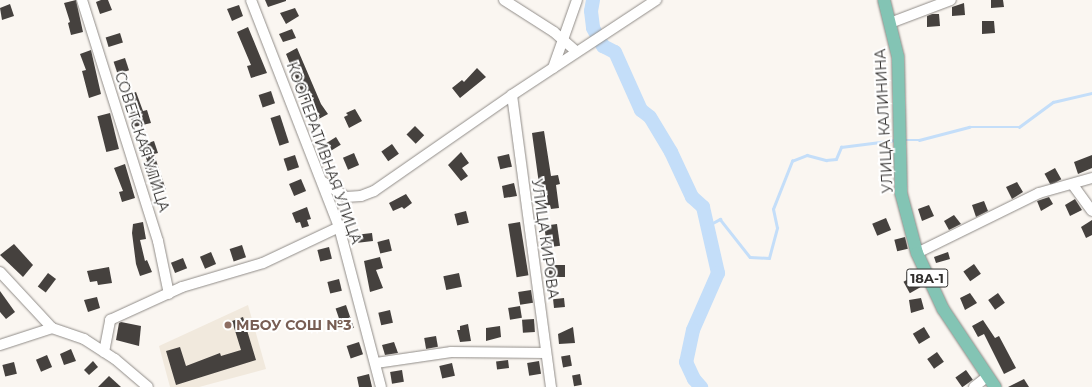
<!DOCTYPE html>
<meta charset="utf-8">
<style>
body{margin:0}
#map{position:relative;width:1092px;height:387px;overflow:hidden;background:#faf6f1;font-family:Montserrat,sans-serif}
div>[style]{position:absolute}
.built>*{inset:0;background:#f1e9dd}
.stream>*{height:2.5px;margin:-1.25px;padding:0 1.25px;transform-origin:1.25px;border-radius:1.25px;background:#c4def9}
.river>*{height:14px;margin:-7px;padding:0 7px;transform-origin:7px;border-radius:7px;background:#c4def9}
.building>*{inset:0;background:#45413e;transform-origin:0 0}
.roads{filter:drop-shadow(0 0 1px #908c88) drop-shadow(0 0 1px #908c88)}
.minor>*{height:10px;margin:-5px;padding:0 5px;transform-origin:5px;border-radius:5px;background:#fff}
.major>*{height:12px;margin:-6px;padding:0 6px;transform-origin:6px;border-radius:6px;background:#83c4b4}
.dots>*{width:11px;height:11px;translate:-50% -50%;box-sizing:border-box;border:2px solid #fff;border-radius:50%}
span{translate:-50% -50%;white-space:nowrap;text-align:center;line-height:1.15;-webkit-text-stroke:4px #fff;paint-order:stroke}
.shield-label span{padding:1px 3px;background:#fff;border:1px solid;border-radius:3px;-webkit-text-stroke-width:0}
.shield-label{font-size:13px;color:#312f2d;font-weight:700}
.street-label{font-size:14px;color:#312f2d}
.education-label{font-size:14px;color:#785e54;font-weight:700}
.left{translate:0 -50%;text-align:left}
</style>
<div id="map">
<div class="built">
<div style="clip-path:polygon(248px 305px,266px 369px,199px 387px,170px 387px,159px 346px)"></div>
</div>
<div class="stream">
<div style="left:903px;top:140px;width:16px"></div>
<div style="left:919px;top:140px;width:52px;rotate:-14.6deg"></div>
<div style="left:969px;top:127px;width:50px"></div>
<div style="left:1019px;top:127px;width:42px;rotate:-36.3deg"></div>
<div style="left:1053px;top:102px;width:40px;rotate:-13deg"></div>
<div style="left:707px;top:226px;width:15px;rotate:-28deg"></div>
<div style="left:720px;top:219px;width:48px;rotate:51.7deg"></div>
<div style="left:750px;top:257px;width:19px;rotate:3deg"></div>
<div style="left:769px;top:258px;width:31px;rotate:-75deg"></div>
<div style="left:777px;top:228px;width:19px;rotate:-102deg"></div>
<div style="left:773px;top:209px;width:52px;rotate:-68.4deg"></div>
<div style="left:792px;top:161px;width:16px;rotate:-22deg"></div>
<div style="left:807px;top:155px;width:20px;rotate:15deg"></div>
<div style="left:826px;top:160px;width:10px;rotate:-6deg"></div>
<div style="left:836px;top:159px;width:13px;rotate:-67deg"></div>
<div style="left:841px;top:147px;width:55px;rotate:-7.3deg"></div>
</div>
<div class="river">
<div style="left:593px;top:0;width:11px;rotate:100deg"></div>
<div style="left:591px;top:11px;width:17px;rotate:83deg"></div>
<div style="left:593px;top:28px;width:21px;rotate:61deg"></div>
<div style="left:603px;top:46px;width:13px;rotate:27deg"></div>
<div style="left:615px;top:52px;width:64px;rotate:65.9deg"></div>
<div style="left:641px;top:110px;width:11px;rotate:38deg"></div>
<div style="left:650px;top:117px;width:41px;rotate:59deg"></div>
<div style="left:671px;top:152px;width:50px;rotate:65deg"></div>
<div style="left:692px;top:197px;width:15px;rotate:42deg"></div>
<div style="left:703px;top:207px;width:68px;rotate:77.2deg"></div>
<div style="left:718px;top:273px;width:62px;rotate:113.7deg"></div>
<div style="left:693px;top:330px;width:33px;rotate:102deg"></div>
<div style="left:686px;top:362px;width:19px;rotate:65deg"></div>
<div style="left:694px;top:379px;width:11px;rotate:49deg"></div>
</div>
<div class="building">
<div style="clip-path:polygon(76px 0,83px 32px,71px 35px,68px 23px,70px 22px,64px 3px)"></div>
<div style="clip-path:polygon(101px 0,108px 0,112px 10px,100px 14px,96px 2px)"></div>
<div style="clip-path:polygon(265px 0,286px 0,286px 1px,268px 7px)"></div>
<div style="clip-path:polygon(991px 0,1003px 0,1004px 7px,991px 8px)"></div>
<div style="clip-path:polygon(964px 3px,965px 15px,952px 16px,952px 7px)"></div>
<div style="clip-path:polygon(10px 4px,14px 16px,2px 20px,0 8px)"></div>
<div style="clip-path:polygon(239px 5px,243px 16px,232px 21px,227px 9px)"></div>
<div style="clip-path:polygon(295px 8px,299px 16px,286px 24px,280px 13px)"></div>
<div style="clip-path:polygon(932px 14px,939px 14px,940px 26px,927px 27px,927px 16px)"></div>
<div style="clip-path:polygon(982px 21px,994px 21px,995px 33px,982px 34px)"></div>
<div style="clip-path:polygon(248px 27px,267px 73px,251px 78px,247px 66px,251px 65px,237px 32px)"></div>
<div style="clip-path:polygon(292px 29px,296px 38px,283px 42px,279px 34px)"></div>
<div style="left:120px;top:33px;width:10px;height:15px;rotate:73deg"></div>
<div style="clip-path:polygon(297px 48px,321px 104px,328px 114px,317px 120px,305px 100px,286px 54px)"></div>
<div style="clip-path:polygon(91px 50px,101px 94px,89px 98px,82px 71px,86px 70px,80px 54px)"></div>
<div style="left:125px;top:58px;width:13px;height:12px;rotate:72deg"></div>
<div style="clip-path:polygon(477px 68px,486px 77px,460px 98px,452px 88px,462px 80px,464px 82px)"></div>
<div style="left:271px;top:91px;width:13px;height:13px;rotate:72deg"></div>
<div style="clip-path:polygon(136px 92px,143px 111px,147px 110px,151px 123px,134px 127px,124px 96px)"></div>
<div style="clip-path:polygon(355px 109px,362px 121px,349px 128px,344px 117px,348px 115px,346px 113px)"></div>
<div style="left:110px;top:113px;width:37px;height:13px;rotate:76deg"></div>
<div style="left:280px;top:115px;width:29px;height:10px;rotate:72deg"></div>
<div style="left:415px;top:126px;width:13px;height:12px;rotate:45deg"></div>
<div style="clip-path:polygon(544px 131px,551px 176px,558px 175px,560px 184px,556px 185px,559px 208px,551px 209px,550px 205px,542px 206px,532px 133px)"></div>
<div style="left:336px;top:137px;width:9px;height:14px;rotate:58deg"></div>
<div style="clip-path:polygon(154px 141px,158px 153px,154px 154px,166px 190px,154px 193px,143px 162px,147px 161px,142px 145px)"></div>
<div style="left:392px;top:144px;width:12px;height:13px;rotate:55deg"></div>
<div style="clip-path:polygon(461px 152px,469px 163px,462px 168px,468px 176px,461px 181px,448px 165px)"></div>
<div style="left:354px;top:153px;width:13px;height:12px;rotate:67deg"></div>
<div style="left:509px;top:154px;width:13px;height:12px;rotate:77deg"></div>
<div style="left:295px;top:155px;width:13px;height:12px;rotate:72deg"></div>
<div style="clip-path:polygon(1092px 155px,1092px 168px,1078px 174px,1074px 162px)"></div>
<div style="clip-path:polygon(125px 164px,135px 198px,122px 202px,119px 192px,123px 191px,114px 168px)"></div>
<div style="left:1055px;top:168px;width:13px;height:12px;rotate:61deg"></div>
<div style="left:301px;top:179px;width:13px;height:13px;rotate:67deg"></div>
<div style="clip-path:polygon(1017px 182px,1023px 192px,1012px 199px,1006px 187px)"></div>
<div style="clip-path:polygon(514px 183px,517px 196px,504px 198px,502px 186px)"></div>
<div style="clip-path:polygon(406px 194px,412px 203px,404px 209px,402px 207px,393px 211px,389px 203px)"></div>
<div style="clip-path:polygon(1049px 197px,1053px 204px,1041px 211px,1037px 201px)"></div>
<div style="clip-path:polygon(1075px 199px,1082px 210px,1070px 216px,1065px 205px)"></div>
<div style="clip-path:polygon(984px 201px,988px 211px,976px 217px,972px 205px)"></div>
<div style="clip-path:polygon(929px 205px,934px 216px,922px 221px,918px 209px)"></div>
<div style="clip-path:polygon(307px 207px,311px 219px,307px 220px,309px 226px,302px 228px,300px 222px,296px 223px,292px 213px)"></div>
<div style="left:466px;top:211px;width:12px;height:12px;rotate:76deg"></div>
<div style="clip-path:polygon(954px 215px,961px 224px,949px 230px,944px 221px)"></div>
<div style="left:886px;top:218px;width:13px;height:15px;rotate:67deg"></div>
<div style="clip-path:polygon(1092px 220px,1092px 235px,1086px 238px,1081px 227px)"></div>
<div style="clip-path:polygon(143px 222px,146px 239px,140px 240px,145px 261px,147px 260px,152px 272px,140px 276px,136px 264px,132px 233px,133px 224px)"></div>
<div style="left:520px;top:222px;width:54px;height:12px;rotate:81deg"></div>
<div style="left:557px;top:224px;width:22px;height:13px;rotate:82deg"></div>
<div style="left:372px;top:233px;width:8px;height:15px;rotate:83deg"></div>
<div style="left:905px;top:237px;width:12px;height:11px;rotate:76deg"></div>
<div style="left:389px;top:239px;width:12px;height:12px;rotate:76deg"></div>
<div style="clip-path:polygon(14px 244px,33px 265px,23px 277px,0 255px)"></div>
<div style="left:242px;top:245px;width:13px;height:13px;rotate:72deg"></div>
<div style="left:329px;top:247px;width:12px;height:12px;rotate:76deg"></div>
<div style="left:211px;top:252px;width:13px;height:12px;rotate:67deg"></div>
<div style="clip-path:polygon(948px 252px,950px 259px,936px 263px,934px 257px)"></div>
<div style="clip-path:polygon(380px 257px,383px 268px,376px 270px,383px 288px,370px 292px,364px 261px)"></div>
<div style="left:183px;top:258px;width:11px;height:13px;rotate:68deg"></div>
<div style="left:974px;top:264px;width:12px;height:13px;rotate:55deg"></div>
<div style="left:565px;top:265px;width:12px;height:16px;rotate:90deg"></div>
<div style="clip-path:polygon(109px 267px,112px 283px,98px 285px,97px 281px,90px 282px,87px 271px)"></div>
<div style="left:48px;top:273px;width:10px;height:17px;rotate:37deg"></div>
<div style="left:459px;top:273px;width:14px;height:16px;rotate:78deg"></div>
<div style="left:914px;top:276px;width:13px;height:12px;rotate:61deg"></div>
<div style="left:339px;top:279px;width:12px;height:12px;rotate:76deg"></div>
<div style="left:531px;top:290px;width:13px;height:13px;rotate:81deg"></div>
<div style="clip-path:polygon(0 291px,15px 312px,6px 319px,0 312px)"></div>
<div style="clip-path:polygon(970px 293px,977px 303px,965px 310px,960px 298px)"></div>
<div style="left:998px;top:293px;width:12px;height:12px;rotate:55deg"></div>
<div style="clip-path:polygon(97px 297px,100px 308px,88px 312px,84px 300px)"></div>
<div style="left:564px;top:298px;width:9px;height:11px;rotate:84deg"></div>
<div style="clip-path:polygon(921px 298px,924px 309px,911px 313px,909px 300px)"></div>
<div style="left:346px;top:305px;width:24px;height:11px;rotate:71deg"></div>
<div style="left:520px;top:306px;width:12px;height:12px;rotate:81deg"></div>
<div style="left:390px;top:310px;width:13px;height:12px;rotate:77deg"></div>
<div style="clip-path:polygon(243px 317px,256px 360px,176px 385px,166px 351px,180px 347px,186px 366px,220px 353px,221px 356px,241px 350px,232px 321px)"></div>
<div style="left:534px;top:319px;width:13px;height:12px;rotate:86deg"></div>
<div style="clip-path:polygon(983px 320px,995px 338px,999px 336px,1016px 368px,1004px 374px,984px 334px,978px 337px,972px 326px)"></div>
<div style="clip-path:polygon(121px 322px,141px 326px,139px 346px,116px 340px,119px 323px)"></div>
<div style="clip-path:polygon(468px 324px,471px 341px,460px 342px,457px 330px,460px 330px,460px 326px)"></div>
<div style="clip-path:polygon(500px 326px,501px 337px,486px 341px,486px 328px)"></div>
<div style="clip-path:polygon(573px 327px,575px 343px,559px 344px,558px 334px)"></div>
<div style="left:924px;top:327px;width:12px;height:13px;rotate:59deg"></div>
<div style="left:436px;top:336px;width:11px;height:12px;rotate:80deg"></div>
<div style="left:359px;top:342px;width:13px;height:13px;rotate:72deg"></div>
<div style="clip-path:polygon(394px 342px,398px 353px,385px 355px,382px 345px)"></div>
<div style="clip-path:polygon(71px 349px,76px 361px,64px 365px,60px 354px)"></div>
<div style="left:937px;top:352px;width:12px;height:12px;rotate:55deg"></div>
<div style="left:47px;top:355px;width:13px;height:12px;rotate:67deg"></div>
<div style="left:570px;top:355px;width:11px;height:9px;rotate:80deg"></div>
<div style="left:508px;top:360px;width:8px;height:12px;rotate:83deg"></div>
<div style="clip-path:polygon(93px 361px,98px 367px,89px 375px,84px 370px)"></div>
<div style="left:539px;top:361px;width:13px;height:12px;rotate:81deg"></div>
<div style="left:14px;top:362px;width:12px;height:12px;rotate:76deg"></div>
<div style="left:452px;top:363px;width:13px;height:13px;rotate:77deg"></div>
<div style="left:402px;top:370px;width:12px;height:12px;rotate:81deg"></div>
<div style="left:966px;top:370px;width:12px;height:13px;rotate:55deg"></div>
<div style="clip-path:polygon(369px 374px,372px 387px,359px 387px,357px 377px)"></div>
<div style="left:580px;top:374px;width:11px;height:8px;rotate:80deg"></div>
<div style="clip-path:polygon(109px 376px,121px 387px,98px 387px)"></div>
<div style="clip-path:polygon(1024px 379px,1029px 387px,1008px 387px)"></div>
</div>
<div class="roads">
<div class="minor">
<div style="left:82px;top:0;width:253px;rotate:72.5deg"></div>
<div style="left:158px;top:241px;width:54px;rotate:78.3deg"></div>
<div style="left:251px;top:0;width:243px;rotate:68.8deg"></div>
<div style="left:339px;top:227px;width:165px;rotate:75.3deg"></div>
<div style="left:504px;top:0;width:59px;rotate:32.6deg"></div>
<div style="left:554px;top:32px;width:30px;rotate:41deg"></div>
<div style="left:890px;top:23px;width:65px;rotate:-20.7deg"></div>
<div style="left:553px;top:68px;width:72px;rotate:-70.6deg"></div>
<div style="left:512px;top:95px;width:295px;rotate:82.4deg"></div>
<div style="left:323px;top:182px;width:27px;rotate:33deg"></div>
<div style="left:346px;top:197px;width:15px;rotate:-4deg"></div>
<div style="left:361px;top:196px;width:14px;rotate:-21deg"></div>
<div style="left:374px;top:191px;width:168px;rotate:-34.8deg"></div>
<div style="left:512px;top:95px;width:173px;rotate:-33.4deg"></div>
<div style="left:1073px;top:185px;width:32px;rotate:54deg"></div>
<div style="left:917px;top:253px;width:136px;rotate:-26.2deg"></div>
<div style="left:1039px;top:193px;width:55px;rotate:-15.8deg"></div>
<div style="left:0;top:272px;width:76px;rotate:47.1deg"></div>
<div style="left:52px;top:328px;width:34px;rotate:19deg"></div>
<div style="left:84px;top:339px;width:37px;rotate:33deg"></div>
<div style="left:115px;top:359px;width:43px;rotate:40.3deg"></div>
<div style="left:0;top:345px;width:55px;rotate:-18.1deg"></div>
<div style="left:104px;top:352px;width:33px;rotate:-79deg"></div>
<div style="left:110px;top:320px;width:79px;rotate:-24.6deg"></div>
<div style="left:182px;top:287px;width:84px;rotate:-16.5deg"></div>
<div style="left:263px;top:263px;width:84px;rotate:-25.3deg"></div>
<div style="left:376px;top:363px;width:76px;rotate:-8.3deg"></div>
<div style="left:451px;top:352px;width:95px;rotate:0.6deg"></div>
<div style="left:974px;top:387px;width:16px;rotate:-38deg"></div>
</div>
<div class="major">
<div style="left:884px;top:0;width:59px;rotate:76.2deg"></div>
<div style="left:898px;top:57px;width:136px;rotate:88.7deg"></div>
<div style="left:901px;top:193px;width:62px;rotate:75.1deg"></div>
<div style="left:917px;top:253px;width:62px;rotate:65.1deg"></div>
<div style="left:943px;top:309px;width:94px;rotate:56.3deg"></div>
</div>
</div>
<div class="dots">
<div style="left:228px;top:325px;background:#8d6e63"></div>
</div>
<div class="shield-label">
<span style="left:927px;top:278px">18А-1</span>
</div>
<div class="street-label">
<span style="left:884px;top:121px;rotate:-93deg">УЛИЦА КАЛИНИНА</span>
<span style="left:142px;top:142px;rotate:72deg">СОВЕТСКАЯ УЛИЦА</span>
<span style="left:324px;top:153px;rotate:70deg">КООПЕРАТИВНАЯ УЛИЦА</span>
<span style="left:545px;top:239px;rotate:82deg">УЛИЦА КИРОВА</span>
</div>
<div class="education-label">
<span class="left" style="left:236px;top:325px">МБОУ СОШ №3</span>
</div>
</div>
